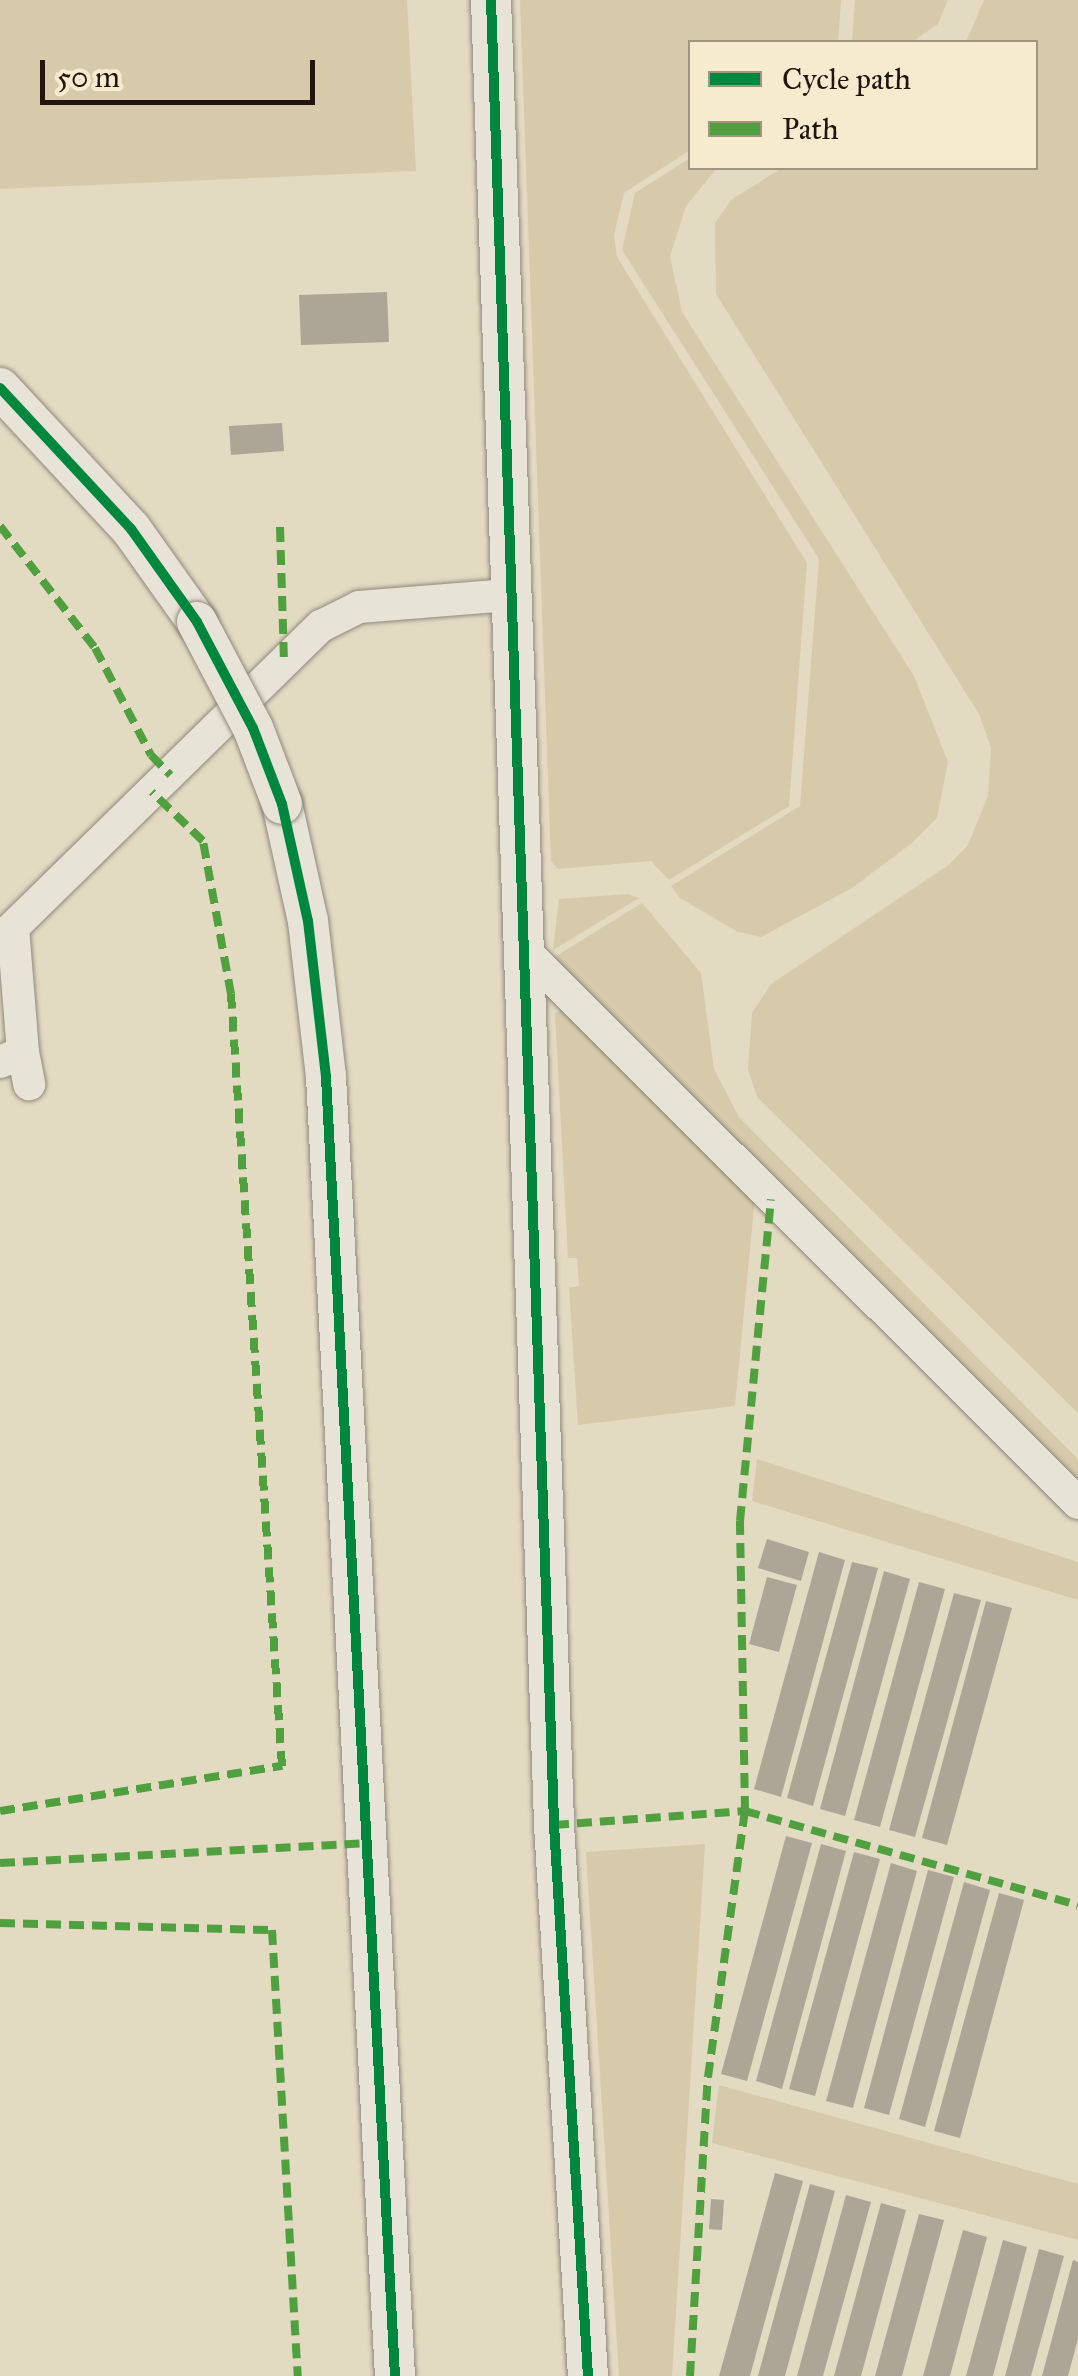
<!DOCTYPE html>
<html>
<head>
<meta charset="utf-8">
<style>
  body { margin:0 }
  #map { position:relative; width:1078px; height:2376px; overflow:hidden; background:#e3dac2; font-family:"IM FELL Great Primer",serif }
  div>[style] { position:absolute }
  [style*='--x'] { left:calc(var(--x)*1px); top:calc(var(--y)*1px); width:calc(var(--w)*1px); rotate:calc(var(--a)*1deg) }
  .green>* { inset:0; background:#d7caab }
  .building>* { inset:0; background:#ada696 }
  .roads { filter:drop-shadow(0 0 2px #8f897b) drop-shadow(0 0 2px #8f897b) }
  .minor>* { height:32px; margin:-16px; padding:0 16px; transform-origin:16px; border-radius:16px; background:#e8e3d7 }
  .tertiary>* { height:40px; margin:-20px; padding:0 20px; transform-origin:20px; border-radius:20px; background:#e8e3d7 }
  .bridges { filter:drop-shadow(0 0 2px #8f897b) drop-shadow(0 0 2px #8f897b) }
  .tertiary-bridge>* { height:40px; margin:-20px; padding:0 20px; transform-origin:20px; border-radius:20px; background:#e8e3d7 }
  .quiet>* { height:8px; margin-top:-4px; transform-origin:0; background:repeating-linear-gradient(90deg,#50a03f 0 15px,transparent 0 23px) }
  .cycleway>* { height:10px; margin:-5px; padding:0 5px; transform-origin:5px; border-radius:5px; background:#00873e }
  span { translate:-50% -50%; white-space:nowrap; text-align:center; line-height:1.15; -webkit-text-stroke:10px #f6ebce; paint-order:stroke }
  .legend { position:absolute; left:688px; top:40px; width:350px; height:130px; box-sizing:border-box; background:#f6ebce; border:2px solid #a09582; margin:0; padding:12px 18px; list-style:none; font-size:30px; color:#20150f }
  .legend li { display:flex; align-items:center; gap:20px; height:50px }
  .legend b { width:50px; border:2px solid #a09582 }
  .scale { position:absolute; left:40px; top:60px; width:275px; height:45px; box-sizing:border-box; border:5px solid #20150f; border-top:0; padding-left:12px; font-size:30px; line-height:35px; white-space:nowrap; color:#20150f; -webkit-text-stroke:8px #f6ebce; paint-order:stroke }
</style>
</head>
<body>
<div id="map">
  <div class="green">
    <div style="clip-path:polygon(0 0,407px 0,416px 171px,0 189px)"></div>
    <div style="clip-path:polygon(520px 0,841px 0,838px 42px,690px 42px,690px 150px,624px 193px,614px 235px,617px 257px,807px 563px,789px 806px,669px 880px,651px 861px,558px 869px,551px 861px)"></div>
    <div style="clip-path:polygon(855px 0,948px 0,938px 24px,912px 42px,852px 42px)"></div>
    <div style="clip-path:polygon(984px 0,1078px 0,1078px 1413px,757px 1097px,748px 1069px,752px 1013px,771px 984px,950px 864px,968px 845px,988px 796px,991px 748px,979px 714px,716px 294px,715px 223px,731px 200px,782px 168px,1036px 168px,1036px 42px,966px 42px)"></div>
    <div style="clip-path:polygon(690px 158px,690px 168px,717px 168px,686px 206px,670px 256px,682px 312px,914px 676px,948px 762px,937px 818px,912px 843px,852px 888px,761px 937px,738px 932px,680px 898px,671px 886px,800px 806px,819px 559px,622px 250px,635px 193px)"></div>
    <div style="clip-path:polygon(627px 894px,639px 898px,553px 950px,559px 899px)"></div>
    <div style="clip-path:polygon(642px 903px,701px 973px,714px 1069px,739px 1117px,1078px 1459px,1078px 1479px,553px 958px)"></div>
    <div style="clip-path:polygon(566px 1009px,755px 1197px,735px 1406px,578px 1425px,569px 1288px,579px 1286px,577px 1258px,568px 1258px,555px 1013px)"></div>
    <div style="clip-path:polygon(757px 1459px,1078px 1562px,1078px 1600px,752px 1501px)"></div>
    <div style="clip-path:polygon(705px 1844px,672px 2376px,619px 2376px,586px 1852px)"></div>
    <div style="clip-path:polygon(719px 2085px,1078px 2184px,1078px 2240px,712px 2143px)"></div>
  </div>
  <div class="building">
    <div style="clip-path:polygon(387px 292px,389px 342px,301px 345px,299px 295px)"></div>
    <div style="clip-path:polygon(282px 423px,284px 451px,231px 455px,229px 426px)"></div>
    <div style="clip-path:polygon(767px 1539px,809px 1552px,801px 1581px,758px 1568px)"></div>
    <div style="clip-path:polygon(819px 1552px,845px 1560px,781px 1797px,754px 1789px)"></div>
    <div style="clip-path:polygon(852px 1562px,878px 1568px,813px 1806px,787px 1798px)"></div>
    <div style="clip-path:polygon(884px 1571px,910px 1579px,845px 1816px,820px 1809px)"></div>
    <div style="clip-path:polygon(767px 1577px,797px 1585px,779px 1652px,749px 1644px)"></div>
    <div style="clip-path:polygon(919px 1582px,945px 1589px,880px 1827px,854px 1820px)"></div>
    <div style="clip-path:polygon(954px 1593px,981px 1600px,915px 1837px,889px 1830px)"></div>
    <div style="clip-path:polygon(986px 1601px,1012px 1608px,947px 1845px,922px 1838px)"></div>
    <div style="clip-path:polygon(786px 1836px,812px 1843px,747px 2081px,721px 2074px)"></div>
    <div style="clip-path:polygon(821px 1844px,846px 1851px,782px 2089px,756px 2081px)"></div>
    <div style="clip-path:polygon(854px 1852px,880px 1859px,815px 2096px,789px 2089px)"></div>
    <div style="clip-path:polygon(891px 1863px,917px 1871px,853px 2108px,826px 2101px)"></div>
    <div style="clip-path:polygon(928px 1870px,954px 1877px,889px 2115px,864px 2108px)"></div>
    <div style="clip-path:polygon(964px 1882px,990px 1890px,925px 2127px,899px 2119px)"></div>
    <div style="clip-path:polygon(999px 1893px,1024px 1900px,960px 2138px,934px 2131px)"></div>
    <div style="clip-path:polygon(775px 2173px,803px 2181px,750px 2376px,719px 2376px)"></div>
    <div style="clip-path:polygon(810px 2184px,835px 2191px,785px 2376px,758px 2376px)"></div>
    <div style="clip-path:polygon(846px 2195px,871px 2202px,823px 2376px,797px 2376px)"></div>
    <div style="clip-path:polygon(711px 2199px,724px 2200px,722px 2230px,709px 2229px)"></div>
    <div style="clip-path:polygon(881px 2203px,906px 2210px,861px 2376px,834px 2376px)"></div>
    <div style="clip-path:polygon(919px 2214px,944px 2220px,902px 2376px,875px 2376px)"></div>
    <div style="clip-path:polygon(963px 2230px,987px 2237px,950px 2376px,923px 2376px)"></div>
    <div style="clip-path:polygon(1003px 2240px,1027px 2247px,993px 2376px,966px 2376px)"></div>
    <div style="clip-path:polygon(1039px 2249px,1064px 2256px,1031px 2376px,1005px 2376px)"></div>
    <div style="clip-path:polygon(1073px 2260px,1078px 2262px,1078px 2339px,1068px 2376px,1042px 2376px)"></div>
  </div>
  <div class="roads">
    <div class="minor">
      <div style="--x:0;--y:940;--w:449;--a:-44.4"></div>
      <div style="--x:321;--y:626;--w:42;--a:-26.6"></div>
      <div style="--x:359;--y:607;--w:150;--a:-4.6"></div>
      <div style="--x:521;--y:947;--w:787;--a:44.95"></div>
      <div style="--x:23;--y:1052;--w:33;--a:79"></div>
      <div style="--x:0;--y:1062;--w:25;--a:-23"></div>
      <div style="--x:23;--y:1052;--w:123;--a:-94.6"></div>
    </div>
    <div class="tertiary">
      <div style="--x:491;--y:0;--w:1826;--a:88.02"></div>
      <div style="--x:554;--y:1825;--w:552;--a:86.47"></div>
      <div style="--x:0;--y:388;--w:192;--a:47.1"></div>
      <div style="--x:131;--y:529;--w:114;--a:54.6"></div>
      <div style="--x:282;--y:804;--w:120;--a:77.5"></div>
      <div style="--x:308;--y:921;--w:157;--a:83.4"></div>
      <div style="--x:326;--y:1077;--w:1301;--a:86.96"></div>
    </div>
  </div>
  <div class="bridges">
    <div class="tertiary-bridge">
      <div style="--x:197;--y:622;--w:120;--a:62.2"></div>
      <div style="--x:253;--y:728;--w:81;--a:69.1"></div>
    </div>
  </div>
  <div class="quiet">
    <div style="--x:0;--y:526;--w:155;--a:52.1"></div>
    <div style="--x:95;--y:648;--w:121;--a:62.4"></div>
    <div style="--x:151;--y:755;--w:28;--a:46"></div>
    <div style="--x:280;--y:527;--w:135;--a:88.3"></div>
    <div style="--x:0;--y:1811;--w:286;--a:-9.1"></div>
    <div style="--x:282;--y:1766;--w:774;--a:-93.78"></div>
    <div style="--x:231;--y:994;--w:156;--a:-100.4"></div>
    <div style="--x:203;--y:841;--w:71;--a:-136.1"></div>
    <div style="--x:554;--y:1825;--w:192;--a:-4.2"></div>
    <div style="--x:745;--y:1811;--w:346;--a:15.8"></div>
    <div style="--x:0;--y:1863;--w:365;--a:-3.1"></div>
    <div style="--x:0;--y:1923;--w:272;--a:1.5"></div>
    <div style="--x:272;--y:1930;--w:447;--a:86.7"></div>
    <div style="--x:690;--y:2376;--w:300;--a:-86.6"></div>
    <div style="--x:708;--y:2077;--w:269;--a:-82.1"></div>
    <div style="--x:745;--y:1811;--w:290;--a:-91"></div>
    <div style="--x:740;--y:1521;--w:323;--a:-84.5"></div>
  </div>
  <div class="cycleway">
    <div style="--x:491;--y:0;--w:1826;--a:88.02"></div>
    <div style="--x:554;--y:1825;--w:552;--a:86.47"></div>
    <div style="--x:0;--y:388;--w:192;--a:47.1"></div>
    <div style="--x:131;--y:529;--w:114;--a:54.6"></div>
    <div style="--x:197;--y:622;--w:120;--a:62.2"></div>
    <div style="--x:253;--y:728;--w:81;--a:69.1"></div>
    <div style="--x:282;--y:804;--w:120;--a:77.5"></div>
    <div style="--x:308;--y:921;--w:157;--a:83.4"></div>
    <div style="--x:326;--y:1077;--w:1301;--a:86.96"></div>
  </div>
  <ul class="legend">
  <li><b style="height:12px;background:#00873e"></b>Cycle path</li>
  <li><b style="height:12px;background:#50a03f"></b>Path</li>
  </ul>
  <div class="scale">50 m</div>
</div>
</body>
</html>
